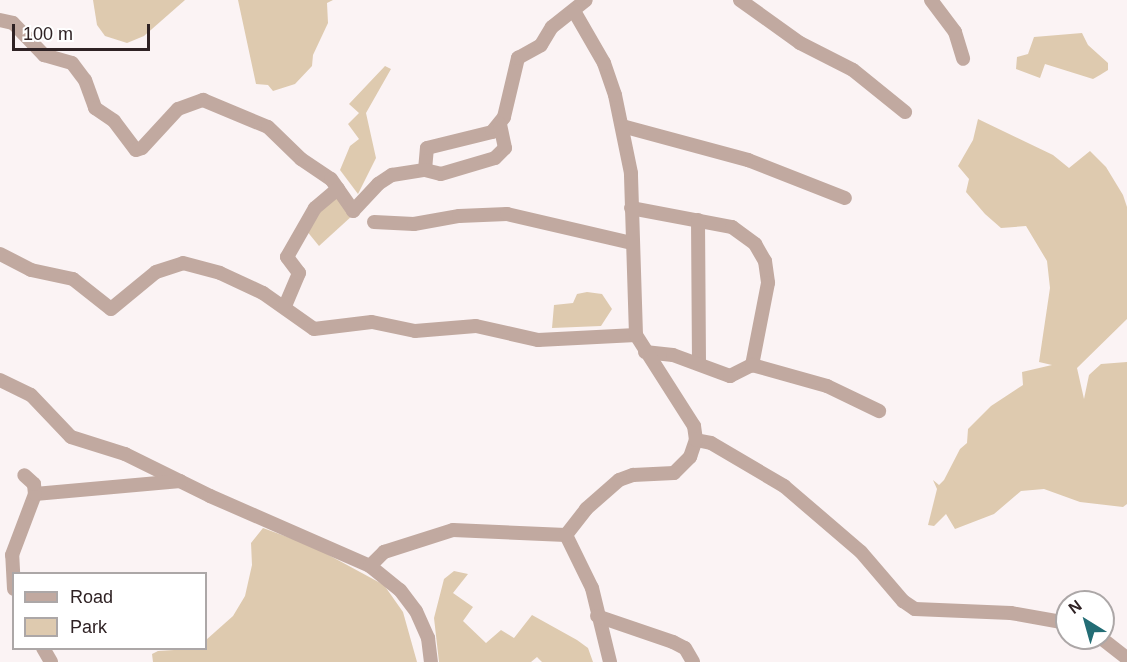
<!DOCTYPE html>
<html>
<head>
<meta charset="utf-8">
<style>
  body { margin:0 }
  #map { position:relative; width:1127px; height:662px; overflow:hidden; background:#fbf3f4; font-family:Helvetica,sans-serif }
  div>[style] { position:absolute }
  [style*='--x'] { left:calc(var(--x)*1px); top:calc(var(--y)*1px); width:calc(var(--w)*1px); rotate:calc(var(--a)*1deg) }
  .green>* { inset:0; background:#decaaf }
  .minor>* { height:14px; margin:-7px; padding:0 7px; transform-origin:7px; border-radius:7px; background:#c1a9a0 }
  span { translate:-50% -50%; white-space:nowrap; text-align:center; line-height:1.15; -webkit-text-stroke:6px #fff; paint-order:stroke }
  .legend { position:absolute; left:12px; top:572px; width:195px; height:78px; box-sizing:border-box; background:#fff; border:2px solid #aca7a7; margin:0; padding:8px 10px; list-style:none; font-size:18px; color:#2f2224 }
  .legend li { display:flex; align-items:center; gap:12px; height:30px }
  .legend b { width:30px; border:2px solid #aca7a7 }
  .north { position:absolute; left:1055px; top:590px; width:60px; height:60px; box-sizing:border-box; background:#fff; border:2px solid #aca7a7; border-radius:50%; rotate:323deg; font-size:16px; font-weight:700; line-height:24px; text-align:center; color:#2f2224 }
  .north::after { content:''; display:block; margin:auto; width:21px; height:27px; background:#236d75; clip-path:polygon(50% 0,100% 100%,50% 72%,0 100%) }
  .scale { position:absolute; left:12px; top:24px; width:138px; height:27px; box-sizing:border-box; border:3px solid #2f2224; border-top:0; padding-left:8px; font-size:18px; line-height:21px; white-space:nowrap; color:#2f2224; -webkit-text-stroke:4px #fff; paint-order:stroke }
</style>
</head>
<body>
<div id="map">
  <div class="green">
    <div style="clip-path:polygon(93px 0,185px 0,144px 36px,127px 43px,105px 36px,97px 25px)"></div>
    <div style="clip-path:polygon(238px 0,333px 0,327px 3px,328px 23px,313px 55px,312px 66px,295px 84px,273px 91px,268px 85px,256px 84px)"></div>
    <div style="clip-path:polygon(1082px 33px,1088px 45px,1108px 63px,1108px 70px,1100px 75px,1093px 79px,1045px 64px,1040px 78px,1016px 69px,1017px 57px,1028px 54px,1034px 37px)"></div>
    <div style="clip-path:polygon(385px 66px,391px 69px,366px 113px,376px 158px,358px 194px,340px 170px,350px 146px,359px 139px,348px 124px,359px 113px,349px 104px)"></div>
    <div style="clip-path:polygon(978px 119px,1053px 155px,1069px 168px,1090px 151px,1106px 167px,1123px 195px,1127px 207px,1127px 319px,1077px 368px,1084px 399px,1089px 375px,1101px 364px,1127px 362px,1127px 504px,1123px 507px,1080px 502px,1044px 489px,1021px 491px,994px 514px,955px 529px,946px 514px,934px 526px,928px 525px,937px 489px,933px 480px,939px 485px,944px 480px,960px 449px,967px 443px,968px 429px,991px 406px,1023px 385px,1022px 372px,1052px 365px,1039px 362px,1050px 288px,1047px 261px,1026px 226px,1001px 228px,985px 214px,966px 192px,969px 179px,958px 166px,973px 140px)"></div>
    <div style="clip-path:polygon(337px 191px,353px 215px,319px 246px,306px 230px)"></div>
    <div style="clip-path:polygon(587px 292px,602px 294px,612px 309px,601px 326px,552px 328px,554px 305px,573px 303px,577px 294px)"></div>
    <div style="clip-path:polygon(263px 528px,312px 546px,384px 585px,403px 612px,417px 662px,153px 662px,152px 654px,158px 651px,206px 648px,206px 640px,233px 616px,245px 596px,252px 565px,251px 543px)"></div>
    <div style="clip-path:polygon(454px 571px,468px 574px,453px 593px,473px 607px,463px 621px,486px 643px,501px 630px,514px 638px,532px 615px,577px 640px,588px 648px,593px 662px,542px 662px,537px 657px,531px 662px,439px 662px,434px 618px,444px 579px)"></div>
  </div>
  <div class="minor">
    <div style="--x:740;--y:0;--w:74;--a:35.6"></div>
    <div style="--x:800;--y:43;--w:59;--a:27"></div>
    <div style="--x:853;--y:70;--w:67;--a:38.9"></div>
    <div style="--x:931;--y:0;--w:40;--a:53"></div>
    <div style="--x:955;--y:32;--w:28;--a:73"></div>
    <div style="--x:0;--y:20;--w:13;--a:13"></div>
    <div style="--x:13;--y:23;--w:45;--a:45.9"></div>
    <div style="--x:44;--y:55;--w:29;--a:16"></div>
    <div style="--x:72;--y:63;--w:21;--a:53"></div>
    <div style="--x:85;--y:80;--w:30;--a:70"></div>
    <div style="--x:95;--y:108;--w:23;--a:34"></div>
    <div style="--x:114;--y:121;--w:36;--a:53"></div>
    <div style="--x:136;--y:150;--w:6;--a:-18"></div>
    <div style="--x:142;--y:148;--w:53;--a:-47.3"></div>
    <div style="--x:178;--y:109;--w:27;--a:-20"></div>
    <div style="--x:203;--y:100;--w:70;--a:22.6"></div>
    <div style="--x:268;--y:127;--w:46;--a:44.1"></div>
    <div style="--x:301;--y:159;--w:36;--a:34"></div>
    <div style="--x:331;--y:179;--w:39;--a:55"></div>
    <div style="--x:353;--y:211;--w:37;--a:-47"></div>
    <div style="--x:378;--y:184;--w:17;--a:-33"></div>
    <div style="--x:392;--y:175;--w:33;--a:-9"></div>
    <div style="--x:425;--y:170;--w:22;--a:-85"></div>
    <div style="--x:427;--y:148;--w:67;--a:-13.8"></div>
    <div style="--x:492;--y:132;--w:19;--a:-51"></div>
    <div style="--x:504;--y:117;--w:61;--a:-76.7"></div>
    <div style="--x:518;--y:58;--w:26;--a:-29"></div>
    <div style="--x:541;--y:45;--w:21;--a:-59"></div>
    <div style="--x:552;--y:27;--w:43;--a:-38.5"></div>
    <div style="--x:622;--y:126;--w:131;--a:15.1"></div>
    <div style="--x:748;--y:160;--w:104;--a:21.4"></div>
    <div style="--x:425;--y:170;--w:16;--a:14"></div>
    <div style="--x:441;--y:174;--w:56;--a:-16.5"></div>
    <div style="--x:495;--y:158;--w:14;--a:-45"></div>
    <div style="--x:505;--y:148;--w:25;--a:-102"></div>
    <div style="--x:631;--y:208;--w:103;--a:10.7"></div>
    <div style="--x:732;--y:227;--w:29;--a:36"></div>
    <div style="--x:755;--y:244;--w:20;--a:60"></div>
    <div style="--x:765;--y:261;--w:22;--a:82"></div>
    <div style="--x:768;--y:283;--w:84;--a:101"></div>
    <div style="--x:698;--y:220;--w:144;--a:89.6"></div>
    <div style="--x:374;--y:222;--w:40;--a:2.9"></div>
    <div style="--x:414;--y:224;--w:46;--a:-10.1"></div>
    <div style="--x:459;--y:216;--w:48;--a:-2.4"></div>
    <div style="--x:507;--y:214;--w:128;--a:13.1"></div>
    <div style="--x:0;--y:254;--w:35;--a:27"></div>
    <div style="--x:31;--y:270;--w:43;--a:12.1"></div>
    <div style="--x:73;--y:279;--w:48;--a:38.3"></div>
    <div style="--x:111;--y:309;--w:58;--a:-39.4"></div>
    <div style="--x:156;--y:272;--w:28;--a:-18"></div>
    <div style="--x:183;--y:263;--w:38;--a:15"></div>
    <div style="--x:220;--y:273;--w:47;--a:24.9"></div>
    <div style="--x:263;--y:293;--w:62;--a:35.2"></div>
    <div style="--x:314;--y:329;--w:58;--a:-6.9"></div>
    <div style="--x:372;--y:322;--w:44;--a:11.8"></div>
    <div style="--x:415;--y:331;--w:61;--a:-4.7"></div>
    <div style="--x:476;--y:326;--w:64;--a:12.7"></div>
    <div style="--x:538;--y:340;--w:98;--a:-2.9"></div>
    <div style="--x:285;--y:306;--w:36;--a:-67"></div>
    <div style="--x:299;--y:273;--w:20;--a:-127"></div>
    <div style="--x:287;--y:257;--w:56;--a:-60.3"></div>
    <div style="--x:315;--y:208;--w:30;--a:-40"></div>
    <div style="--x:645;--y:352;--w:28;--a:6"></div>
    <div style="--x:673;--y:355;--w:61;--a:20.2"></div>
    <div style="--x:730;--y:376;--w:25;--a:-27"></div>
    <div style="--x:752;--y:365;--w:78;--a:15.6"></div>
    <div style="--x:827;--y:386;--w:58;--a:25.7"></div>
    <div style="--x:0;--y:380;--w:34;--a:26"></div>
    <div style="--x:31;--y:395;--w:58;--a:46.4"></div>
    <div style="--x:71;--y:437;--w:57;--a:17.5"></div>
    <div style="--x:125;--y:454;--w:95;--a:26.3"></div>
    <div style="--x:210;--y:496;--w:175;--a:23.6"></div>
    <div style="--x:370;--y:566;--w:38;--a:39"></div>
    <div style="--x:400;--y:590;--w:26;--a:53"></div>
    <div style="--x:416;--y:611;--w:30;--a:66"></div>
    <div style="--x:428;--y:638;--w:24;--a:83"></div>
    <div style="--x:696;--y:440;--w:15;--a:11"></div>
    <div style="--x:711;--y:443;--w:85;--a:30.5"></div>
    <div style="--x:784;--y:486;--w:101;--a:40.6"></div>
    <div style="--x:861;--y:552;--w:65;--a:49.4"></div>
    <div style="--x:903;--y:601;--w:14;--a:34"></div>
    <div style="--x:915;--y:609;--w:96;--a:2.4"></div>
    <div style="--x:1011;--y:613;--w:57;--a:10.1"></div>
    <div style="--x:35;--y:494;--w:146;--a:-5.1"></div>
    <div style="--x:566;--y:535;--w:59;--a:63.9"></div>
    <div style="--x:592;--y:588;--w:76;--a:76.3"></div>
    <div style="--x:370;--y:566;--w:20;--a:-45"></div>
    <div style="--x:384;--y:552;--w:72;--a:-17.7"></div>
    <div style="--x:453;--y:530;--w:113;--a:2.5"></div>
    <div style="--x:566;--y:535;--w:33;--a:-52"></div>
    <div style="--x:586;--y:509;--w:44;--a:-41.3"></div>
    <div style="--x:619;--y:480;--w:15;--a:-20"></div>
    <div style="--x:633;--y:475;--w:41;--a:-2.8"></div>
    <div style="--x:674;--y:473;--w:23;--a:-45"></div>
    <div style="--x:690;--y:457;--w:18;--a:-71"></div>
    <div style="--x:696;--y:440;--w:14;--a:-98"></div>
    <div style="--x:694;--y:426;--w:108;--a:-122.5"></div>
    <div style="--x:636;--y:335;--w:162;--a:-91.8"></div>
    <div style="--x:631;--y:173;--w:80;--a:-101.6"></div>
    <div style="--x:615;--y:95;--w:34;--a:-109"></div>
    <div style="--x:604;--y:63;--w:60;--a:-120"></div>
    <div style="--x:14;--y:589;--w:34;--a:-93"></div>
    <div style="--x:12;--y:555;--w:65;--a:-69.3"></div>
    <div style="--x:35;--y:494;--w:10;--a:-96"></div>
    <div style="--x:34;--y:484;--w:13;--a:-138"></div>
    <div style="--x:597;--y:616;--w:80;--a:18.9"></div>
    <div style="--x:673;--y:642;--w:13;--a:27"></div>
    <div style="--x:685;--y:648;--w:16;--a:60"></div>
    <div style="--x:1101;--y:638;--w:33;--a:38"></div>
    <div style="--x:43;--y:648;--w:16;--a:60"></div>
  </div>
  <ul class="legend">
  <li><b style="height:8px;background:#c1a9a0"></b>Road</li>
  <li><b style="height:16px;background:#decaaf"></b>Park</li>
  </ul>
  <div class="north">N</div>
  <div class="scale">100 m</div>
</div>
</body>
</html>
